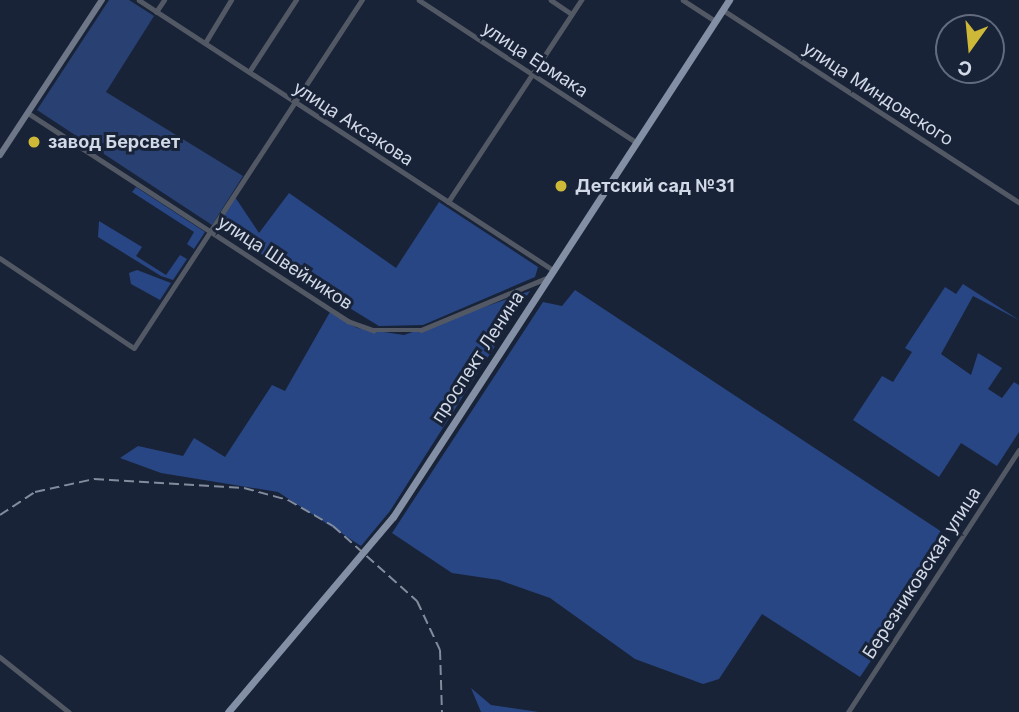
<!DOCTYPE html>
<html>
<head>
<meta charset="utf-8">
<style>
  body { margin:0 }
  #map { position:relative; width:1019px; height:712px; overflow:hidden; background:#192338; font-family:Inter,sans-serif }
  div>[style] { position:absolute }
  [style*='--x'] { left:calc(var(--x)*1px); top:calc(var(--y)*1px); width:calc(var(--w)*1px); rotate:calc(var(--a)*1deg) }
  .green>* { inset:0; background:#284072 }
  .forest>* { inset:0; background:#284683 }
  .minor>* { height:4.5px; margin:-2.25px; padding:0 2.25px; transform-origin:2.25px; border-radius:2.25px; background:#535964 }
  .tertiary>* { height:5px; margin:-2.5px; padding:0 2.5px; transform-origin:2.5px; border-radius:2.5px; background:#535964 }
  .secondary>* { height:6px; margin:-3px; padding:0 3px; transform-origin:3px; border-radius:3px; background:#6e7788 }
  .primary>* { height:7px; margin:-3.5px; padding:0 3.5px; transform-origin:3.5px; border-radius:3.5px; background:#838fa4 }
  .rail>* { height:2px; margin-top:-1px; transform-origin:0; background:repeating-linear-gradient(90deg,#838c9d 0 10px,transparent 0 15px) }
  .dots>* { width:19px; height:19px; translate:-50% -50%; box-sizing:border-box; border:4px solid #192338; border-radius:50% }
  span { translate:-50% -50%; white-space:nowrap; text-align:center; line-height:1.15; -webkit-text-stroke:6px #192338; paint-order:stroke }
  .street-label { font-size:18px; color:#d1d9e7 }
  .poi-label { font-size:18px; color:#d1d9e7; font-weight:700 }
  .left { translate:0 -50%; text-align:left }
  .north { position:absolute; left:935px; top:14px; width:70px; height:70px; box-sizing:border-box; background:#192338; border:2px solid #636c7e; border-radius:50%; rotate:195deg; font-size:19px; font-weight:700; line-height:28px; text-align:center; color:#d1d9e7 }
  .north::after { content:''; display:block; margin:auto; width:24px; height:32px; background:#ceb837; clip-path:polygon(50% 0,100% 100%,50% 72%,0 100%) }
</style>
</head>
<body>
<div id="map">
  <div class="green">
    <div style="clip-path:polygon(109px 0,129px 0,154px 16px,106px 92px,243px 176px,212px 225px,37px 110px)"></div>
  </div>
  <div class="forest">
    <div style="clip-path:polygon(136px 187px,205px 232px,194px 249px,187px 244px,194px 232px,132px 192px)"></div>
    <div style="clip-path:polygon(289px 193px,396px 268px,439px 202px,538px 267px,535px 277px,423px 325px,379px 326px,217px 227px,235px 197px,259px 233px)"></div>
    <div style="clip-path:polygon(99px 221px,142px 247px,136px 256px,166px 275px,180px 255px,187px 259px,173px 280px,161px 276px,98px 237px)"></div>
    <div style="clip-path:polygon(137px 270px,171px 283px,160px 300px,131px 284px,129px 273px)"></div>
    <div style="clip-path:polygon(963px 284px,1019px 320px,973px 296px,941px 354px,971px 375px,978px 353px,1002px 368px,988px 389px,1002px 398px,1014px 382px,1019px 385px,1019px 432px,997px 466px,961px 443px,939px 477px,853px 420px,882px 376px,893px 382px,912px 352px,905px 348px,945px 287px,956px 294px)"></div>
    <div style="clip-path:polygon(575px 290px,945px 534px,908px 590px,913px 598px,860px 677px,762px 614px,719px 679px,703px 684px,635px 659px,550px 598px,499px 580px,452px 573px,392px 533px,543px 302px,562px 306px)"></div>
    <div style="clip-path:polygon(530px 291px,390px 511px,361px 546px,278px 492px,161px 473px,120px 458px,138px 446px,183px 456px,194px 438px,225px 457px,272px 385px,285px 391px,330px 312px,357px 328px,404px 335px)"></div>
    <div style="clip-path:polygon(471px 688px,491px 705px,539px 712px,481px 712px)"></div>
  </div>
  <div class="minor">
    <div style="--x:139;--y:0;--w:494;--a:33.1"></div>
    <div style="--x:419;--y:0;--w:259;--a:33.2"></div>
    <div style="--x:551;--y:0;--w:25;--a:34"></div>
    <div style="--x:683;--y:0;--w:38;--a:33"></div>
    <div style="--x:723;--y:10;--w:353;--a:33"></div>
    <div style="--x:156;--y:12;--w:14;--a:-56"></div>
    <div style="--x:205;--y:43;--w:50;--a:-58.8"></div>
    <div style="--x:249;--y:72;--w:86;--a:-56.9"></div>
    <div style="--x:28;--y:113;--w:382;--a:33"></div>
    <div style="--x:348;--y:321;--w:27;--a:20"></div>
    <div style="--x:373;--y:330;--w:48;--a:0"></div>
    <div style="--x:421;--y:330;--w:139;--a:-22.5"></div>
    <div style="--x:448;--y:202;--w:242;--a:-56.6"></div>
    <div style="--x:0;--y:258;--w:161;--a:33.9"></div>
    <div style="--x:134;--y:348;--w:416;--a:-56.8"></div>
    <div style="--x:0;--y:657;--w:88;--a:38.6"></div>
  </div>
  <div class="tertiary">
    <div style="--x:848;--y:712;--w:313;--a:-56.9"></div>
  </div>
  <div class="secondary">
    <div style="--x:0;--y:155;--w:186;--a:-56.7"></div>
  </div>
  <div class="primary">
    <div style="--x:228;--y:712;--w:255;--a:-49.8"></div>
    <div style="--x:393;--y:517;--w:617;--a:-56.98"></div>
  </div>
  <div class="rail">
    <div style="--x:0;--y:515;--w:42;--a:-33.3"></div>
    <div style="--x:35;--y:492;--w:60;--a:-12.4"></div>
    <div style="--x:94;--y:479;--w:150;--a:3.4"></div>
    <div style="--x:244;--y:488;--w:46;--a:15.3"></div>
    <div style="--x:288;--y:500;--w:52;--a:30"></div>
    <div style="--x:333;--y:526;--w:113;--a:41.8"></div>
    <div style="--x:417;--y:601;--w:54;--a:64.9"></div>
    <div style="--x:440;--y:650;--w:62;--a:88.2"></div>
  </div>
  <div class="dots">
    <div style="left:34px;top:142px;background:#ceb837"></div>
    <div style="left:561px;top:186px;background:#ceb837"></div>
  </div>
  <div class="street-label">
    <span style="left:535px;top:60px;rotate:33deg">улица Ермака</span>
    <span style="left:878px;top:94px;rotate:33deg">улица Миндовского</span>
    <span style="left:353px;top:124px;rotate:33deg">улица Аксакова</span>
    <span style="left:285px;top:263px;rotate:33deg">улица Швейников</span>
    <span style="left:478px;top:357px;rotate:-57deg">проспект Ленина</span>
    <span style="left:922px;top:573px;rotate:-57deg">Березниковская улица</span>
  </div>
  <div class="poi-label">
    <span class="left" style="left:48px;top:142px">завод Берсвет</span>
    <span class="left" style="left:575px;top:186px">Детский сад №31</span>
  </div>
  <div class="north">С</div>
</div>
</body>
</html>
